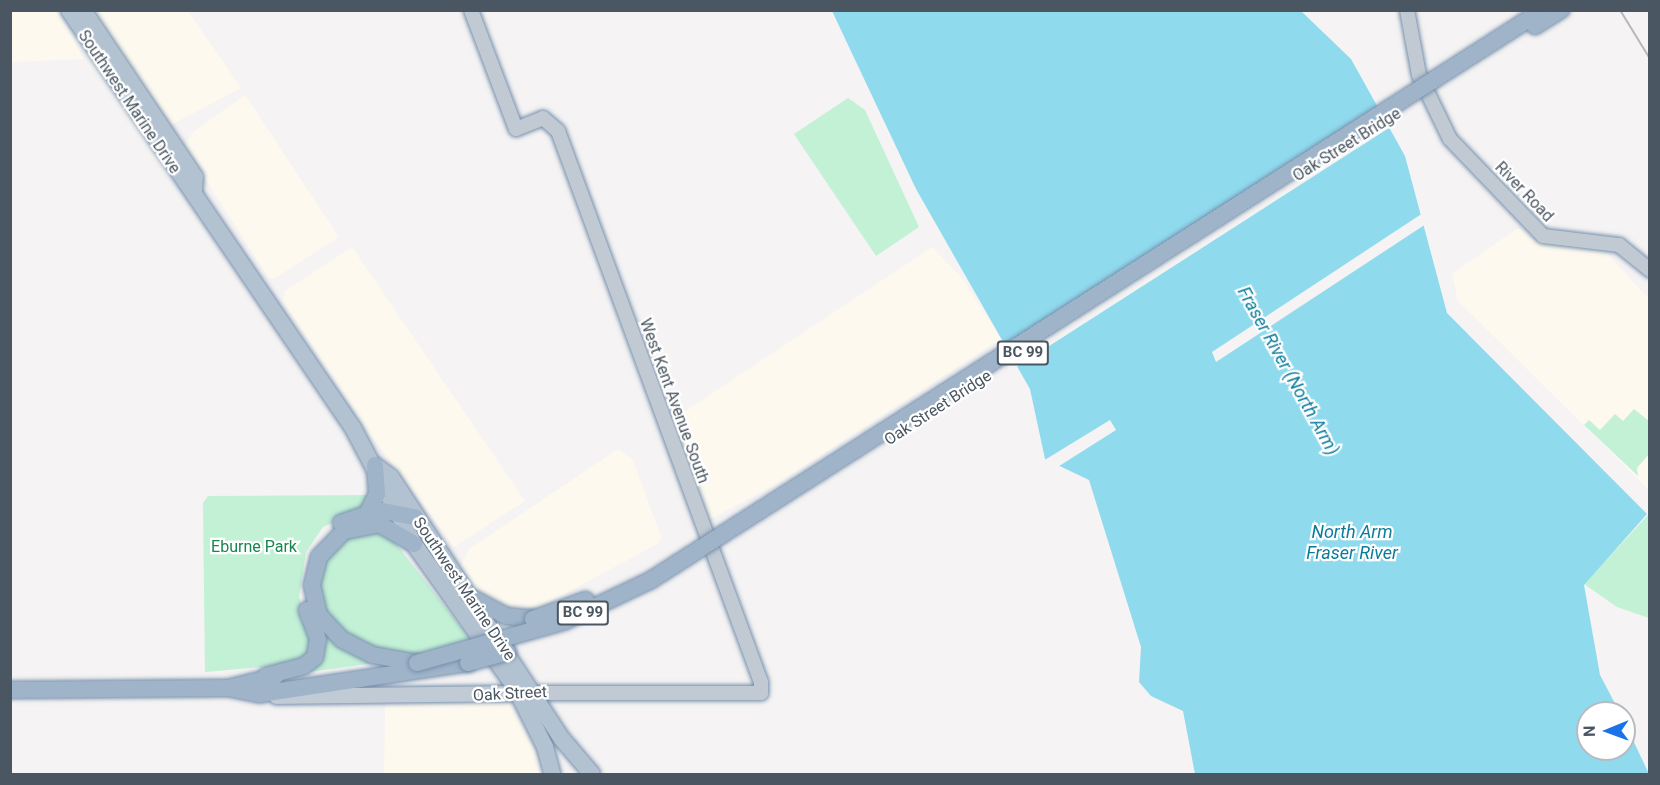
<!DOCTYPE html>
<html>
<head>
<meta charset="utf-8">
<style>
  body { margin:0 }
  #map { position:relative; width:1660px; height:785px; overflow:hidden; background:#f5f3f3; font-family:Roboto,sans-serif }
  div>[style] { position:absolute }
  [style*='--x'] { left:calc(var(--x)*1px); top:calc(var(--y)*1px); width:calc(var(--w)*1px); rotate:calc(var(--a)*1deg) }
  .commercial>* { inset:0; background:#fdf9ef }
  .green>* { inset:0; background:#c3f1d5 }
  .water>* { inset:0; background:#90daee }
  .pier>* { inset:0; background:#f5f3f3 }
  .roads { filter:drop-shadow(0 0 2px #7690ad) drop-shadow(0 0 2px #7690ad) }
  .tertiary>* { height:14px; margin:-7px; padding:0 7px; transform-origin:7px; border-radius:7px; background:#c1cad2 }
  .secondary>* { height:15px; margin:-7.5px; padding:0 7.5px; transform-origin:7.5px; border-radius:7.5px; background:#c1cbd6 }
  .primary>* { height:16px; margin:-8px; padding:0 8px; transform-origin:8px; border-radius:8px; background:#b3c2d1 }
  .trunk>* { height:16px; margin:-8px; padding:0 8px; transform-origin:8px; border-radius:8px; background:#9fb4c9 }
  .rail>* { height:2px; margin:-1px; padding:0 1px; transform-origin:1px; border-radius:1px; background:#b5b8bd }
  .bridges { filter:drop-shadow(0 0 2px #7690ad) drop-shadow(0 0 2px #7690ad) }
  .trunk-bridge>* { height:16px; margin:-8px; padding:0 8px; transform-origin:8px; border-radius:8px; background:#9fb4c9 }
  span { translate:-50% -50%; white-space:nowrap; text-align:center; line-height:1.15; -webkit-text-stroke:4.5px #fff; paint-order:stroke }
  .shield-label span { padding:2px 4px; background:#fff; border:2px solid; border-radius:4px; -webkit-text-stroke-width:0 }
  .shield-label { font-size:15px; color:#4a5661; font-weight:700 }
  .street-label { font-size:16px; color:#4a5661 }
  .park-label { font-size:16px; color:#17864f }
  .water-label { font-size:18px; color:#0c7c9b; font-style:italic }
  .frame { position:absolute; inset:0; border:12px solid #4a5661; pointer-events:none }
  .north { position:absolute; left:1576px; top:701px; width:60px; height:60px; box-sizing:border-box; background:#fff; border:2px solid #b7bbc0; border-radius:50%; rotate:269deg; font-size:16px; font-weight:700; line-height:24px; text-align:center; color:#4a5661 }
  .north::after { content:''; display:block; margin:auto; width:21px; height:27px; background:#1a73e8; clip-path:polygon(50% 0,100% 100%,50% 72%,0 100%) }
</style>
</head>
<body>
<div id="map">
  <div class="commercial">
    <div style="clip-path:polygon(10px 11px,58px 11px,84px 59px,11px 62px)"></div>
    <div style="clip-path:polygon(91px 11px,188px 11px,241px 88px,171px 125px)"></div>
    <div style="clip-path:polygon(245px 95px,339px 237px,274px 279px,268px 277px,184px 146px,193px 132px)"></div>
    <div style="clip-path:polygon(1518px 228px,1531px 239px,1603px 249px,1649px 299px,1649px 490px,1458px 301px,1452px 274px)"></div>
    <div style="clip-path:polygon(352px 247px,525px 501px,454px 547px,369px 433px,283px 301px,285px 291px)"></div>
    <div style="clip-path:polygon(932px 247px,962px 278px,1001px 339px,775px 485px,707px 521px,672px 420px)"></div>
    <div style="clip-path:polygon(618px 449px,633px 460px,661px 537px,659px 543px,524px 616px,483px 598px,461px 566px,469px 549px)"></div>
    <div style="clip-path:polygon(390px 702px,510px 703px,546px 774px,384px 774px,385px 708px)"></div>
  </div>
  <div class="green">
    <div style="clip-path:polygon(848px 98px,865px 110px,919px 227px,876px 256px,794px 134px)"></div>
    <div style="clip-path:polygon(1634px 409px,1649px 421px,1649px 454px,1637px 468px,1638px 476px,1584px 425px,1589px 420px,1600px 430px,1615px 414px,1623px 421px)"></div>
    <div style="clip-path:polygon(374px 495px,368px 506px,323px 527px,306px 552px,299px 597px,314px 645px,298px 664px,205px 672px,203px 503px,208px 496px)"></div>
    <div style="clip-path:polygon(1649px 514px,1649px 618px,1617px 607px,1584px 584px)"></div>
    <div style="clip-path:polygon(375px 532px,393px 540px,475px 645px,428px 654px,386px 654px,342px 635px,319px 604px,319px 570px,343px 538px)"></div>
    <div style="clip-path:polygon(321px 630px,375px 663px,309px 672px)"></div>
  </div>
  <div class="water">
    <div style="clip-path:polygon(832px 11px,1301px 11px,1351px 59px,1405px 156px,1447px 313px,1647px 514px,1584px 585px,1600px 675px,1620px 713px,1588px 713px,1588px 749px,1624px 749px,1624px 721px,1649px 774px,1195px 774px,1183px 711px,1151px 696px,1139px 682px,1141px 647px,1089px 480px,1045px 459px,1030px 389px,916px 189px)"></div>
  </div>
  <div class="pier">
    <div style="clip-path:polygon(1381px 104px,1392px 126px,1015px 368px,1003px 347px)"></div>
    <div style="clip-path:polygon(1423px 213px,1426px 224px,1216px 362px,1212px 352px)"></div>
    <div style="clip-path:polygon(1110px 420px,1116px 430px,1056px 468px,1043px 461px)"></div>
  </div>
  <div class="roads">
    <div class="tertiary">
      <div style="--x:471;--y:10;--w:127;--a:69.3"></div>
      <div style="--x:516;--y:129;--w:29;--a:-22"></div>
      <div style="--x:543;--y:118;--w:20;--a:41"></div>
      <div style="--x:558;--y:131;--w:587;--a:69.78"></div>
      <div style="--x:761;--y:682;--w:11;--a:90"></div>
      <div style="--x:761;--y:693;--w:228;--a:180"></div>
      <div style="--x:1407;--y:10;--w:66;--a:79.5"></div>
      <div style="--x:1419;--y:75;--w:71;--a:64.2"></div>
      <div style="--x:1450;--y:139;--w:134;--a:46.2"></div>
      <div style="--x:1543;--y:236;--w:77;--a:6.8"></div>
      <div style="--x:1619;--y:245;--w:40;--a:39"></div>
    </div>
    <div class="secondary">
      <div style="--x:276;--y:696;--w:255;--a:-0.7"></div>
    </div>
    <div class="primary">
      <div style="--x:69;--y:10;--w:505;--a:55.81"></div>
      <div style="--x:353;--y:428;--w:131;--a:62.3"></div>
      <div style="--x:414;--y:544;--w:175;--a:54.8"></div>
      <div style="--x:515;--y:687;--w:67;--a:63.4"></div>
      <div style="--x:545;--y:747;--w:28;--a:75"></div>
      <div style="--x:83;--y:10;--w:201;--a:56.2"></div>
      <div style="--x:195;--y:177;--w:13;--a:94"></div>
      <div style="--x:377;--y:467;--w:17;--a:36"></div>
      <div style="--x:391;--y:477;--w:313;--a:56.9"></div>
      <div style="--x:562;--y:739;--w:46;--a:49.4"></div>
    </div>
    <div class="trunk">
      <div style="--x:369;--y:510;--w:18;--a:-63"></div>
      <div style="--x:377;--y:494;--w:29;--a:-94"></div>
      <div style="--x:341;--y:523;--w:39;--a:-19"></div>
      <div style="--x:378;--y:510;--w:38;--a:11"></div>
      <div style="--x:414;--y:544;--w:39;--a:-150"></div>
      <div style="--x:380;--y:524;--w:37;--a:169"></div>
      <div style="--x:344;--y:531;--w:36;--a:134"></div>
      <div style="--x:319;--y:557;--w:29;--a:104"></div>
      <div style="--x:312;--y:585;--w:31;--a:77"></div>
      <div style="--x:319;--y:615;--w:33;--a:47"></div>
      <div style="--x:341;--y:639;--w:36;--a:27"></div>
      <div style="--x:373;--y:655;--w:45;--a:10.3"></div>
      <div style="--x:467;--y:595;--w:44;--a:28.3"></div>
      <div style="--x:506;--y:616;--w:27;--a:6"></div>
      <div style="--x:266;--y:676;--w:39;--a:-15"></div>
      <div style="--x:304;--y:666;--w:14;--a:-39"></div>
      <div style="--x:315;--y:657;--w:18;--a:-81"></div>
      <div style="--x:318;--y:639;--w:31;--a:-111"></div>
      <div style="--x:228;--y:688;--w:49;--a:-14"></div>
      <div style="--x:10;--y:690;--w:218;--a:-0.5"></div>
      <div style="--x:228;--y:688;--w:33;--a:11"></div>
      <div style="--x:260;--y:694;--w:210;--a:-8.5"></div>
    </div>
  </div>
  <div class="rail">
    <div style="--x:1620;--y:10;--w:57;--a:58.5"></div>
  </div>
  <div class="bridges">
    <div class="trunk-bridge">
      <div style="--x:1535;--y:26;--w:31;--a:-32"></div>
      <div style="--x:533;--y:619;--w:56;--a:-19.7"></div>
      <div style="--x:417;--y:663;--w:154;--a:-15.8"></div>
      <div style="--x:565;--y:621;--w:95;--a:-25.5"></div>
      <div style="--x:651;--y:580;--w:1059;--a:-32.58"></div>
      <div style="--x:468;--y:663;--w:41;--a:-15.4"></div>
    </div>
  </div>
  <div class="shield-label">
    <span style="left:1023px;top:353px">BC 99</span>
    <span style="left:583px;top:613px">BC 99</span>
  </div>
  <div class="street-label">
    <span style="left:129px;top:102px;rotate:56deg">Southwest Marine Drive</span>
    <span style="left:1347px;top:145px;rotate:-32deg">Oak Street Bridge</span>
    <span style="left:1524px;top:192px;rotate:46deg">River Road</span>
    <span style="left:674px;top:401px;rotate:70deg">West Kent Avenue South</span>
    <span style="left:938px;top:408px;rotate:-33deg">Oak Street Bridge</span>
    <span style="left:464px;top:589px;rotate:56deg">Southwest Marine Drive</span>
    <span style="left:510px;top:694px;rotate:-3deg">Oak Street</span>
  </div>
  <div class="park-label">
    <span style="left:254px;top:547px">Eburne Park</span>
  </div>
  <div class="water-label">
    <span style="left:1288px;top:371px;rotate:61deg">Fraser River (North Arm)</span>
    <span style="left:1352px;top:543px">North Arm<br>Fraser River</span>
  </div>
  <div class="frame"></div>
  <div class="north">N</div>
</div>
</body>
</html>
